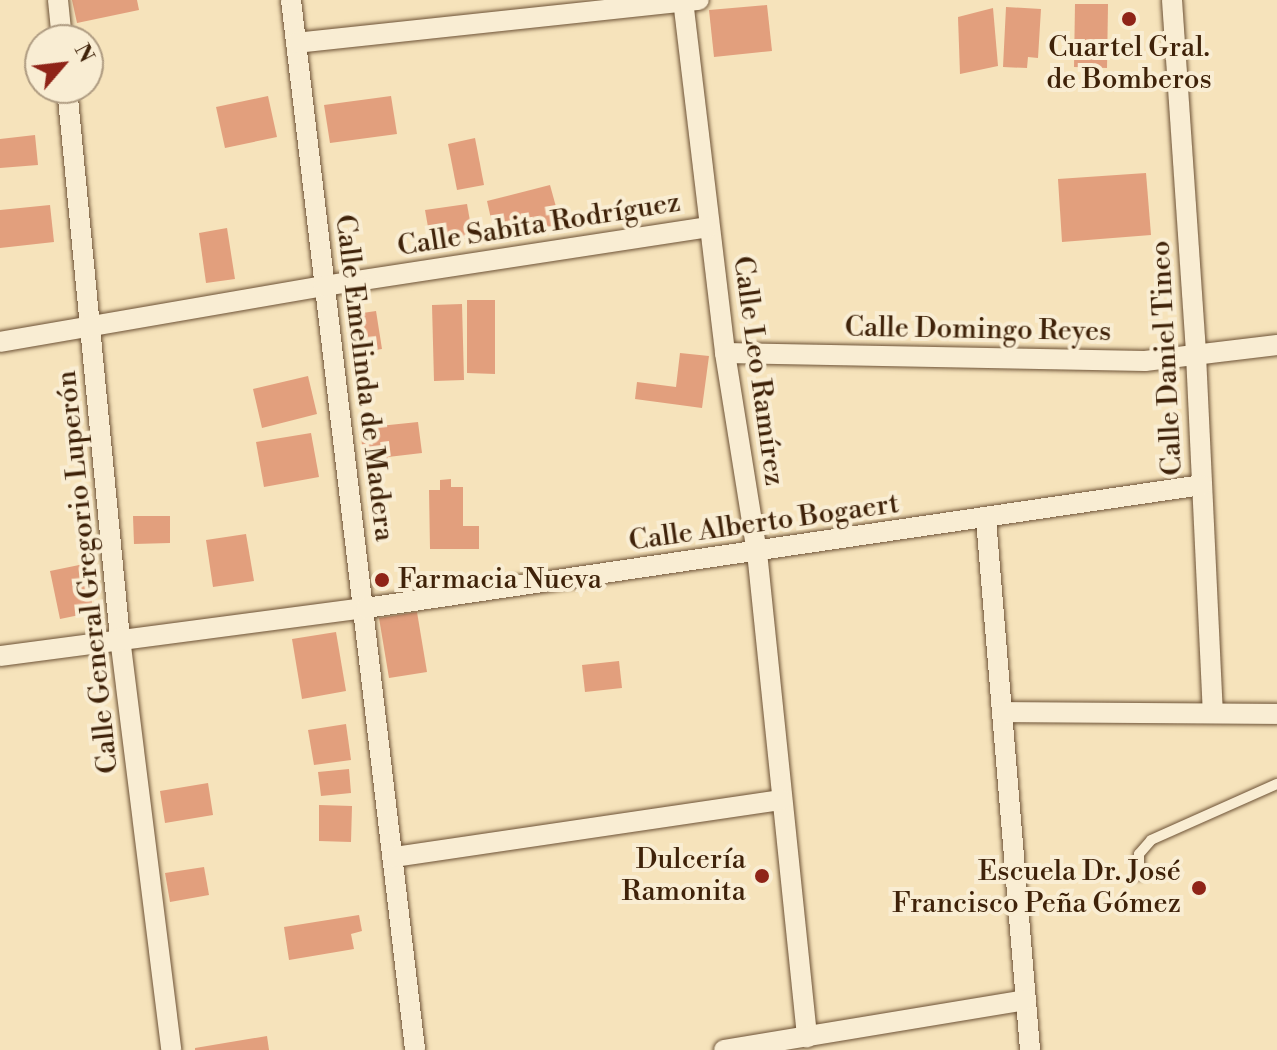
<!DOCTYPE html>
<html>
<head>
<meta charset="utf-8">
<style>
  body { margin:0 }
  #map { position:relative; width:1277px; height:1050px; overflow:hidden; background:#f6e3bb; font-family:"Libre Bodoni",serif }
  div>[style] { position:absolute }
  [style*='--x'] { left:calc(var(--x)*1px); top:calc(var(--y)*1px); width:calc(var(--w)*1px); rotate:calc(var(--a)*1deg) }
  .building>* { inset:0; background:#e29f7d }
  .roads { filter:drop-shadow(0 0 2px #6d5236) drop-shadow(0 0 2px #6d5236) }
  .service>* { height:10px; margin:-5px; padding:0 5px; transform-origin:5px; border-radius:5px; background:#f9edd3 }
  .minor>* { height:20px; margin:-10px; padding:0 10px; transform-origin:10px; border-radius:10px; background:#f9edd3 }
  .dots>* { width:22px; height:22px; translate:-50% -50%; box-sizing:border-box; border:4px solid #f9edd3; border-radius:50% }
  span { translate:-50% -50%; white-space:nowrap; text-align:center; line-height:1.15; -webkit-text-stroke:8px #f9edd3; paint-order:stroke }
  .poi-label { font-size:28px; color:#3f2209 }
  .left { translate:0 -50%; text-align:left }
  .right { translate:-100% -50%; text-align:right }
  .street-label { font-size:28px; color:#3f2209 }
  .north { position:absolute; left:24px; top:24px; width:80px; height:80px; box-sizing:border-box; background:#f9edd3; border:2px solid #af9c82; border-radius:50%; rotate:62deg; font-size:22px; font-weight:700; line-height:32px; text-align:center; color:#3f2209 }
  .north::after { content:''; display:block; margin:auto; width:28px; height:36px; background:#8f2418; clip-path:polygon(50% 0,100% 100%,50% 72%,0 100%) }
</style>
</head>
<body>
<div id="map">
  <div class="building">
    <div style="clip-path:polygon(72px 0,137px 0,139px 10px,77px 23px)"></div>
    <div style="clip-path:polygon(1075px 4px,1108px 4px,1107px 68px,1074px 67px)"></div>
    <div style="clip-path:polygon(767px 5px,772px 51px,714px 57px,709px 10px)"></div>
    <div style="clip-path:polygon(1006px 7px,1041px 9px,1038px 58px,1028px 57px,1027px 68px,1003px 67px)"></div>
    <div style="clip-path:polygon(993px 8px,998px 66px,960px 74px,958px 17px)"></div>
    <div style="clip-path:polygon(268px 96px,277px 137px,225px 148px,216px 107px)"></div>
    <div style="clip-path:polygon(391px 96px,397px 134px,330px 143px,324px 105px)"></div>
    <div style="clip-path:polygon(35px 135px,38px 165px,0 168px,0 139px)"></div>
    <div style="clip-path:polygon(475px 138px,484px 185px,457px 190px,448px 144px)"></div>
    <div style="clip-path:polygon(1146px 173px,1151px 235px,1062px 242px,1058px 179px)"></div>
    <div style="clip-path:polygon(550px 185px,561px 225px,496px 241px,487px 201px)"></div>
    <div style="clip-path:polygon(467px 204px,473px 238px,431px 244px,425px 210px)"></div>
    <div style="clip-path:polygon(50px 205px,54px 242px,0 248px,0 210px)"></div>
    <div style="clip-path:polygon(227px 228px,235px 279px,206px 283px,199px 233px)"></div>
    <div style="clip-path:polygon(467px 300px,495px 300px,495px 374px,467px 373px)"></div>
    <div style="clip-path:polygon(462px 304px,464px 380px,434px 381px,432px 305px)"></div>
    <div style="clip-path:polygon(376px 311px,382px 349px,356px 353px,349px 315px)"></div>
    <div style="clip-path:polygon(680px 353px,709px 356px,702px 408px,635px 399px,637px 382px,676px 387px)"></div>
    <div style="clip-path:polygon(308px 376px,317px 414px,262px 428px,253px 389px)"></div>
    <div style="clip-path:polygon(418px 422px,422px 453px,388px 457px,389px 467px,365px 470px,360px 428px)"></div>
    <div style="clip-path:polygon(311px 433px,319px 477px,264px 487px,256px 442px)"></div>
    <div style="clip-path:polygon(451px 479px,451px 487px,463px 487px,463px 526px,479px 526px,479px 549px,430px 549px,429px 490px,440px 490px,440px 480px)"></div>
    <div style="clip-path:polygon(133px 516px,170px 516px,170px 543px,134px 544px)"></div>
    <div style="clip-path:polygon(246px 534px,254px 581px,213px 587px,206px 540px)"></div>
    <div style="clip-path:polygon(84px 564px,94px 612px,60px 619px,50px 571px)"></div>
    <div style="clip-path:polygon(417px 612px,427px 672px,389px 678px,379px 618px)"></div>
    <div style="clip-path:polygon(336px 632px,346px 691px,302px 699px,292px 639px)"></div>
    <div style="clip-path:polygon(619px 661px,622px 688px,585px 692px,582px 665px)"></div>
    <div style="clip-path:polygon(346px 724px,351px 760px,314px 765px,308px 730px)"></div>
    <div style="clip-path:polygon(349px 769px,351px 793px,321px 796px,318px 772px)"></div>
    <div style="clip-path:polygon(208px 783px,213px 815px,165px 823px,160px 791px)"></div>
    <div style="clip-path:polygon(319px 805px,352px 806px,351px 842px,319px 841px)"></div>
    <div style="clip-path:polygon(204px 867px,209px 895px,170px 902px,165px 873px)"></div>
    <div style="clip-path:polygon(359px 915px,362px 931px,351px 934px,354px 949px,289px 960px,284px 927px)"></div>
    <div style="clip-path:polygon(267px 1036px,269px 1050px,195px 1050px,195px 1048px)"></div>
  </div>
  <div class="roads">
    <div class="service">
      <div style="--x:1139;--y:875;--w:21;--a:-90"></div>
      <div style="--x:1139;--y:854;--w:18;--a:-49"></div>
      <div style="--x:1151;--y:840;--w:138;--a:-24"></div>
    </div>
    <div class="minor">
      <div style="--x:58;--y:0;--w:40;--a:84.3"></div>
      <div style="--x:291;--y:0;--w:1057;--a:83.26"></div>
      <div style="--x:683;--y:0;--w:355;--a:83.2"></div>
      <div style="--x:725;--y:353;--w:202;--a:80.9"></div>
      <div style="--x:757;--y:552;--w:488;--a:84.1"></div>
      <div style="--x:1172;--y:0;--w:356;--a:86.1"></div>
      <div style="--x:1196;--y:355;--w:358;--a:87.3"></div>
      <div style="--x:296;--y:43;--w:405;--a:-6.1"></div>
      <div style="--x:67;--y:88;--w:553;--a:84.5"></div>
      <div style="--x:120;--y:638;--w:415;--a:82.9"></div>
      <div style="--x:0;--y:342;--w:328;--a:-9.8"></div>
      <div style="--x:323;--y:286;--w:390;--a:-8.7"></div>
      <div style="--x:725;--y:353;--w:420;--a:1.1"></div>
      <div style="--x:1145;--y:361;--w:133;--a:-6.9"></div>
      <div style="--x:986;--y:519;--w:533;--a:85.26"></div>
      <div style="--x:0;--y:656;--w:369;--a:-7.5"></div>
      <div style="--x:366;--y:608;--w:845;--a:-8.37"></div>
      <div style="--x:1002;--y:712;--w:275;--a:0.4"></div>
      <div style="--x:395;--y:857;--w:391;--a:-8.4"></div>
      <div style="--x:724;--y:1050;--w:306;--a:-9.4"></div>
    </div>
  </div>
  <div class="dots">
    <div style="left:1129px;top:19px;background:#8f2418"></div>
    <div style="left:382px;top:580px;background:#8f2418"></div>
    <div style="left:762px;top:876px;background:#8f2418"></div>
    <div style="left:1199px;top:888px;background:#8f2418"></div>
  </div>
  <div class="poi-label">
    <span style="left:1129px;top:64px">Cuartel Gral.<br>de Bomberos</span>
    <span class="left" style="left:398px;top:580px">Farmacia Nueva</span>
    <span class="right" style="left:746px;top:876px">Dulcería<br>Ramonita</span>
    <span class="right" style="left:1181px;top:888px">Escuela Dr. José<br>Francisco Peña Gómez</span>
  </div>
  <div class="street-label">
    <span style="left:539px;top:225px;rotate:-9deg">Calle Sabita Rodríguez</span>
    <span style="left:978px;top:330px;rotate:1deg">Calle Domingo Reyes</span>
    <span style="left:1167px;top:358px;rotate:-93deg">Calle Daniel Tineo</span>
    <span style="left:758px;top:371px;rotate:82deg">Calle Leo Ramírez</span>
    <span style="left:364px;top:378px;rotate:83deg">Calle Emelinda de Madera</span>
    <span style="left:764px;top:523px;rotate:-8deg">Calle Alberto Bogaert</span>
    <span style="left:88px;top:572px;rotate:-96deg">Calle General Gregorio Luperón</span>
  </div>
  <div class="north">N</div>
</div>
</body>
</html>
